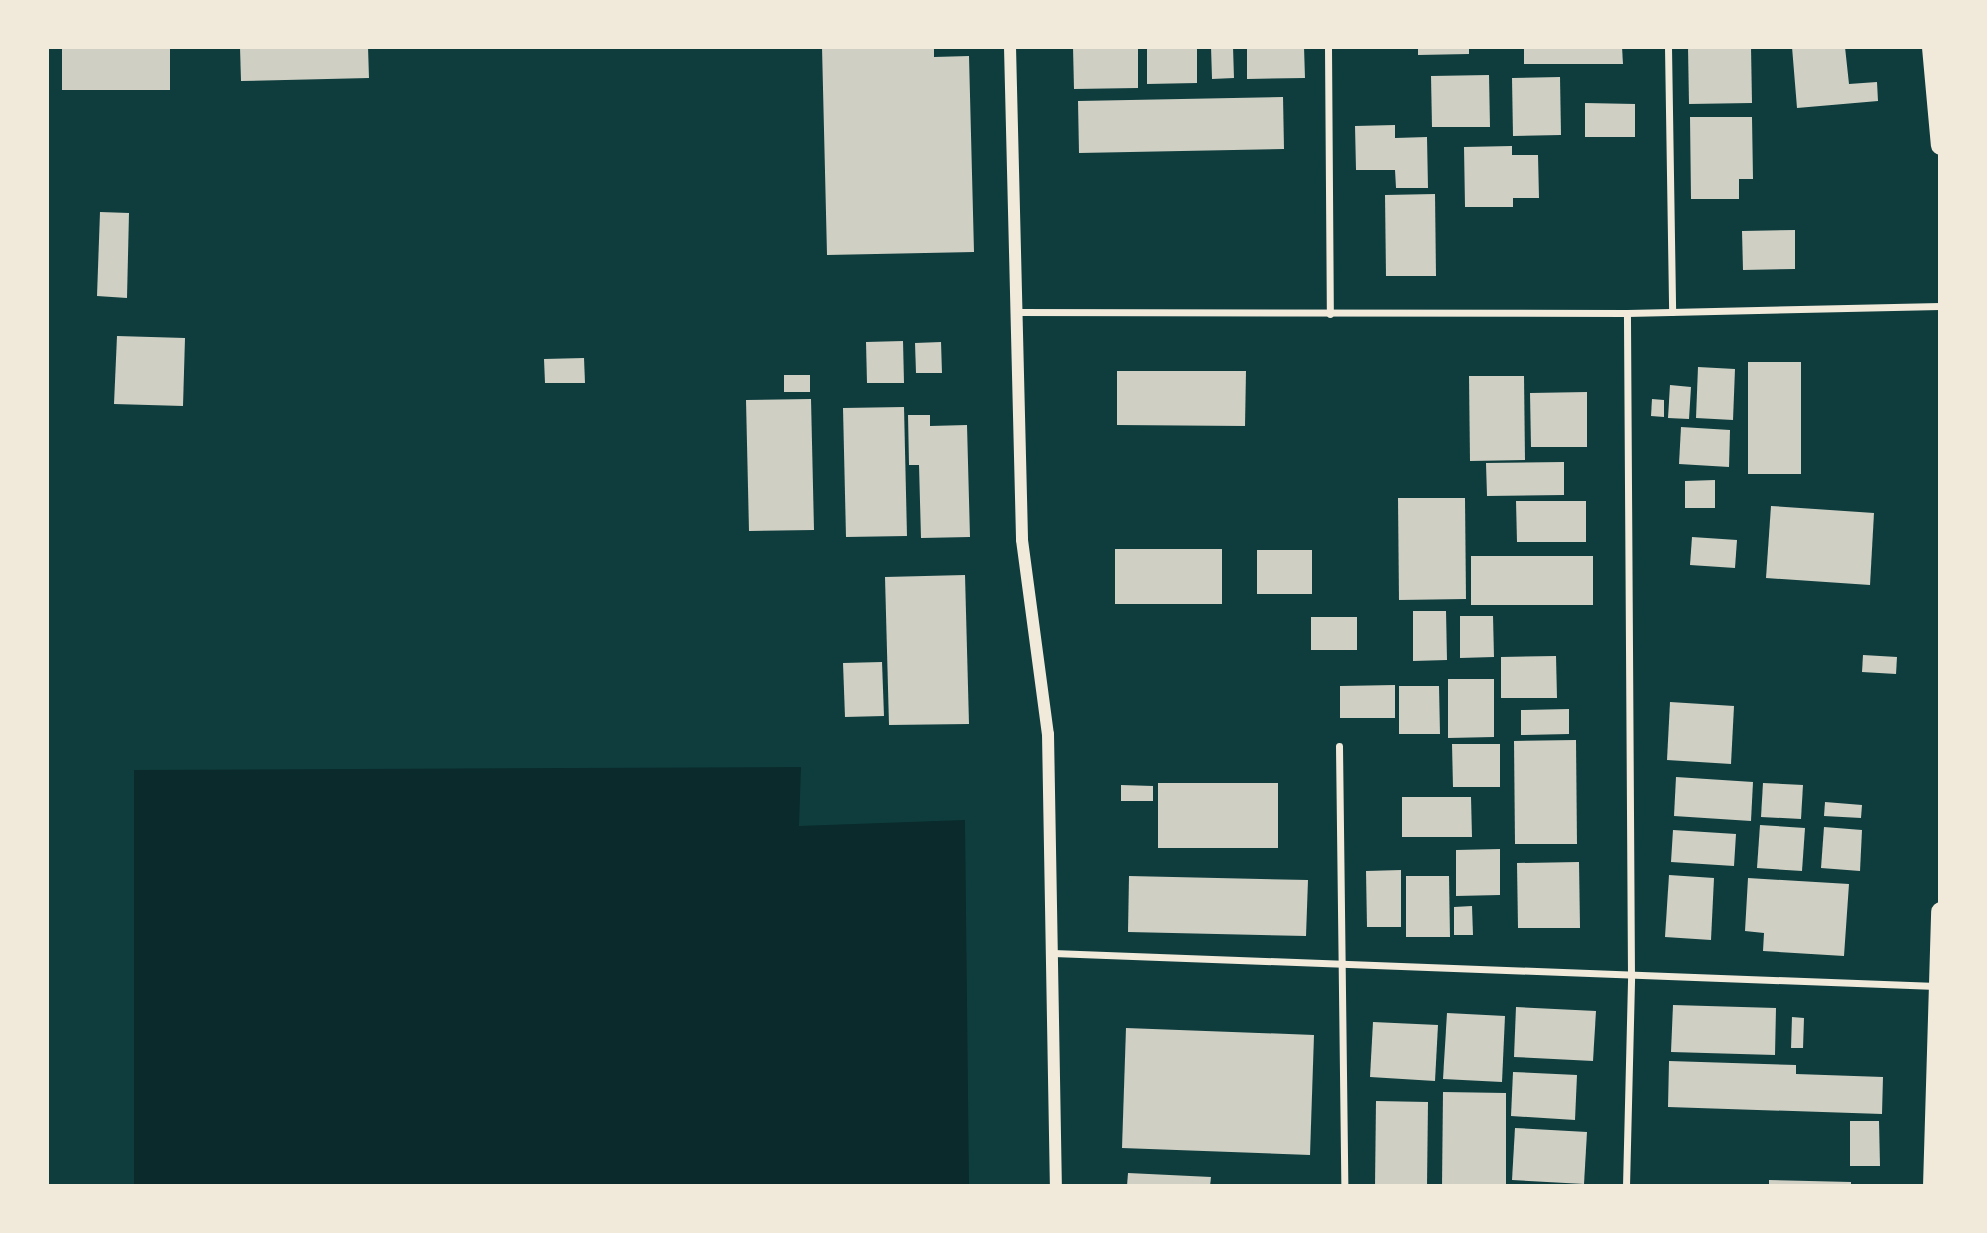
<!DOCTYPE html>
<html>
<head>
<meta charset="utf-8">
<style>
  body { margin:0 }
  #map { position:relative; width:1987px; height:1233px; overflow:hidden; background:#0f3d3e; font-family:"Roboto Condensed",sans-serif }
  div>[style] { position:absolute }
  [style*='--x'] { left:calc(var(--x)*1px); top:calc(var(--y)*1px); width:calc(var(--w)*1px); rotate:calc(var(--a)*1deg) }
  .water>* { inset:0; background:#0a2a2b }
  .building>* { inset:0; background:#cfcfc3 }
  .minor>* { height:7px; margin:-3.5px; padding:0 3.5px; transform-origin:3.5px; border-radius:3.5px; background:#f1e9da }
  .tertiary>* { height:12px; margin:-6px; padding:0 6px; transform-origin:6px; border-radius:6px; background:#f1e9da }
  .trunk>* { height:19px; margin:-9.5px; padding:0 9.5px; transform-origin:9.5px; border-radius:9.5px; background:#f1e9da }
  span { translate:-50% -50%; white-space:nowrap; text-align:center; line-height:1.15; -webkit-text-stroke:6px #f1e9da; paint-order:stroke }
  .frame { position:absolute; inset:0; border:49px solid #f1e9da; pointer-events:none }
</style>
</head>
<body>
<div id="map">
  <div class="water">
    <div style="clip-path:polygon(801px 767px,799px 826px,965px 820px,969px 1186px,134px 1186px,134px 770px)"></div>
  </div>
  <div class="building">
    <div style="clip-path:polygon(62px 47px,170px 47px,170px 90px,62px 90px)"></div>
    <div style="clip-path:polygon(240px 47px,368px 47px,369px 78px,241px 81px)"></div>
    <div style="clip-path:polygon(822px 47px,934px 47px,934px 57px,969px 56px,974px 252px,827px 255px)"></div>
    <div style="clip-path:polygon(1073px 47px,1138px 47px,1138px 88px,1074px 89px)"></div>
    <div style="clip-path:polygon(1147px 47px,1197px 47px,1197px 83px,1147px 84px)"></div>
    <div style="clip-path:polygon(1211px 47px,1233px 47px,1234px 78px,1212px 79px)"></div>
    <div style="clip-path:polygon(1247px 47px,1304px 47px,1305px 78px,1247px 79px)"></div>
    <div style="clip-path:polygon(1418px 47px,1469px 47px,1469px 54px,1418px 55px)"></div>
    <div style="clip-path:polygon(1524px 47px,1622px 47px,1623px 64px,1524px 64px)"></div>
    <div style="clip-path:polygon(1688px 47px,1751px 47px,1752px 103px,1689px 104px)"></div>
    <div style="clip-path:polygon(1792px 47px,1845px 47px,1849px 84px,1877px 82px,1878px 101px,1797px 108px)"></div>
    <div style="clip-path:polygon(1489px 75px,1490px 127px,1432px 127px,1431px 76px)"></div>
    <div style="clip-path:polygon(1560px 77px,1561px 135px,1513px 136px,1512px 78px)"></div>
    <div style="clip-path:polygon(1283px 97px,1284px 149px,1079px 153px,1078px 101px)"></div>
    <div style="clip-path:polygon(1585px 103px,1635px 104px,1635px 137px,1585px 137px)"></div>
    <div style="clip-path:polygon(1690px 117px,1752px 117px,1753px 179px,1739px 179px,1739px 199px,1691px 199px)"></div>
    <div style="clip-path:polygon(1395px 125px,1395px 138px,1427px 137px,1428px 188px,1396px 188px,1395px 170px,1356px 170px,1355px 126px)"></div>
    <div style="clip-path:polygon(1512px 146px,1512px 155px,1538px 155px,1539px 198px,1513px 198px,1513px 207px,1465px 207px,1464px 147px)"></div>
    <div style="clip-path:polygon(1435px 194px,1436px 276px,1386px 276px,1385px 195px)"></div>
    <div style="clip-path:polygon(100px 212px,129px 213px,127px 298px,97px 296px)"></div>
    <div style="clip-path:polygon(1795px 230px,1795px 269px,1743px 270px,1742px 231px)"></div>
    <div style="clip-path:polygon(117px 336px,185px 338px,183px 406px,114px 404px)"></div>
    <div style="clip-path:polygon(903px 341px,904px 383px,867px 383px,866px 342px)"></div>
    <div style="clip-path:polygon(941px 342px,942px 373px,916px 373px,915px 343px)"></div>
    <div style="clip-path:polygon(584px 358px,585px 383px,545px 383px,544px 359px)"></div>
    <div style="clip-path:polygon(1748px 362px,1801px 362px,1801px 474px,1748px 474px)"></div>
    <div style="clip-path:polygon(1698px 367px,1735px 369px,1733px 420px,1696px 418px)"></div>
    <div style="clip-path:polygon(1117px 371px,1246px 371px,1245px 426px,1117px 425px)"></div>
    <div style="clip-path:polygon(784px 375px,810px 375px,810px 392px,784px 392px)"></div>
    <div style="clip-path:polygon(1469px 376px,1524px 376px,1525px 460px,1470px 461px)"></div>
    <div style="clip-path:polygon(1670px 385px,1691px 387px,1689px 419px,1668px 418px)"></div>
    <div style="clip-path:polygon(1587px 392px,1587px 447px,1531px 447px,1530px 393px)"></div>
    <div style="clip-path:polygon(811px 399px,814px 530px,749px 531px,746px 400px)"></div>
    <div style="clip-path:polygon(1652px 399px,1664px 400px,1664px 417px,1651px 416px)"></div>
    <div style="clip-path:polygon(904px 407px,907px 536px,846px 537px,843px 408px)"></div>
    <div style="clip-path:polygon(908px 415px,930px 415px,930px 426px,967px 425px,970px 537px,921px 538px,919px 465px,909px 465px)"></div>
    <div style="clip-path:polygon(1681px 427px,1730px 430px,1729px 467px,1679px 464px)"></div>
    <div style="clip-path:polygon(1564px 462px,1564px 495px,1487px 496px,1486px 463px)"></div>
    <div style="clip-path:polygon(1715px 480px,1715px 508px,1685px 508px,1685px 481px)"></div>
    <div style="clip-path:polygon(1398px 498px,1465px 498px,1466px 599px,1399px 600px)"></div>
    <div style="clip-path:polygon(1516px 501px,1586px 501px,1586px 542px,1517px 542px)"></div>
    <div style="clip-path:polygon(1771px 506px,1874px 513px,1870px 585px,1766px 578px)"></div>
    <div style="clip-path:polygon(1692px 537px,1737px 540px,1735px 568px,1690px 565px)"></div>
    <div style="clip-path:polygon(1115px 549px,1222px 549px,1222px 604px,1115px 604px)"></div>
    <div style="clip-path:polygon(1257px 550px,1312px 550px,1312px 594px,1257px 594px)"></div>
    <div style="clip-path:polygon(1471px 556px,1593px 556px,1593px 605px,1471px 605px)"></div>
    <div style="clip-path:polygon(965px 575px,969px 724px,889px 725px,885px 577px)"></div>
    <div style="clip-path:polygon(1413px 611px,1446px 611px,1447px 660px,1413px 661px)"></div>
    <div style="clip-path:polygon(1460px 616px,1493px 616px,1494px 657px,1460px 658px)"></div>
    <div style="clip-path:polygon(1311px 617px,1357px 617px,1357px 650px,1311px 650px)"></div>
    <div style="clip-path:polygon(1863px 655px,1897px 657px,1896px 674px,1862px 672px)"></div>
    <div style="clip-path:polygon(1556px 656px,1557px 698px,1501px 698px,1501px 657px)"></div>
    <div style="clip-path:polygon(882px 662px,884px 716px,845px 717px,843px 663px)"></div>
    <div style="clip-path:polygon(1448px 679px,1494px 679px,1494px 737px,1448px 738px)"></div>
    <div style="clip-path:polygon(1395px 685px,1395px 718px,1340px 718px,1340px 686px)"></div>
    <div style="clip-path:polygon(1399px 686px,1439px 686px,1440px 734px,1399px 734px)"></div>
    <div style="clip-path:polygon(1670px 702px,1734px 706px,1731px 764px,1667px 760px)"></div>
    <div style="clip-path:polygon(1569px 709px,1569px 734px,1521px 735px,1521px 710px)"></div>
    <div style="clip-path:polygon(1576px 740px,1577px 844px,1515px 844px,1514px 741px)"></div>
    <div style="clip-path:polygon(1452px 744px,1500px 744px,1500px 787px,1453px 787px)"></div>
    <div style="clip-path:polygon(1676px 777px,1753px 782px,1751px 821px,1674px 816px)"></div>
    <div style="clip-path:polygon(1158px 783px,1278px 783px,1278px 848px,1158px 848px)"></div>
    <div style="clip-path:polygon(1763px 783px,1803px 785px,1801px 819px,1761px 817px)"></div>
    <div style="clip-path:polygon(1121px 785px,1153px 786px,1153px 801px,1121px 801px)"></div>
    <div style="clip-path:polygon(1402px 797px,1471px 797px,1472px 837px,1402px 837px)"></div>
    <div style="clip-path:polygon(1825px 802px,1862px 805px,1861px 818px,1824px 816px)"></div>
    <div style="clip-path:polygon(1760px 825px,1805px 828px,1802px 871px,1757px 868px)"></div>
    <div style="clip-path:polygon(1824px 827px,1862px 830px,1860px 871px,1821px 868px)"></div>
    <div style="clip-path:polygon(1673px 830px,1736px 834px,1734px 866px,1671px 862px)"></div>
    <div style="clip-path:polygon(1500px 849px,1500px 895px,1456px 896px,1456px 850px)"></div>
    <div style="clip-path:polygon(1579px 862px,1580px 928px,1518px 928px,1517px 863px)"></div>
    <div style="clip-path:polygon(1401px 870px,1401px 927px,1367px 927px,1366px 871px)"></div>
    <div style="clip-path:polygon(1669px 875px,1714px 878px,1711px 940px,1665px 937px)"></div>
    <div style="clip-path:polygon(1129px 876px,1308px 880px,1306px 936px,1128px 932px)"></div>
    <div style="clip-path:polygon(1406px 876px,1449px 876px,1450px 937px,1406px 937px)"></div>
    <div style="clip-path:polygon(1748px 878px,1849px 884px,1844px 956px,1763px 951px,1764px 933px,1745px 931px)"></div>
    <div style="clip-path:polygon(1472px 906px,1473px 935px,1454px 935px,1454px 907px)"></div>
    <div style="clip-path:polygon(1673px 1005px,1776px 1008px,1775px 1055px,1671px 1052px)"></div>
    <div style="clip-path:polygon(1516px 1007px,1596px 1011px,1593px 1061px,1514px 1057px)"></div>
    <div style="clip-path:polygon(1447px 1013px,1505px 1016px,1502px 1082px,1443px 1079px)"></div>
    <div style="clip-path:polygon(1792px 1017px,1804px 1018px,1803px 1048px,1791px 1048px)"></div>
    <div style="clip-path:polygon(1373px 1022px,1438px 1025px,1435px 1081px,1370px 1077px)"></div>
    <div style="clip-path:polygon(1126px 1028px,1314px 1035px,1310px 1155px,1122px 1148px)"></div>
    <div style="clip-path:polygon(1669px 1061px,1796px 1065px,1796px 1074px,1883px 1077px,1882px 1114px,1668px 1107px)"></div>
    <div style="clip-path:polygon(1513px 1072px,1577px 1075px,1575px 1120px,1511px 1116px)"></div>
    <div style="clip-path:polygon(1443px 1092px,1506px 1093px,1506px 1186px,1442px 1186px)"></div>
    <div style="clip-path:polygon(1376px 1101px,1428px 1102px,1427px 1186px,1375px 1186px)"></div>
    <div style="clip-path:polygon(1850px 1121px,1879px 1121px,1880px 1166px,1850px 1166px)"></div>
    <div style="clip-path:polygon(1515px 1128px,1587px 1132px,1584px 1184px,1512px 1180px)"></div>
    <div style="clip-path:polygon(1128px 1173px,1211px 1177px,1210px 1186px,1127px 1186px)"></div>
    <div style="clip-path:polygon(1769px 1180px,1851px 1182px,1851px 1186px,1769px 1186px)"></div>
  </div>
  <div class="minor">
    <div style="--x:1328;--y:47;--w:267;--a:89.6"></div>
    <div style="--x:1668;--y:47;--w:265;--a:89.1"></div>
    <div style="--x:1015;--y:312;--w:612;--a:0.09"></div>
    <div style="--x:1627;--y:313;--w:313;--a:-1.3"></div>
    <div style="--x:1339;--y:746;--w:440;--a:89.3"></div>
    <div style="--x:1053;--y:953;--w:884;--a:2.14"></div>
    <div style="--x:1626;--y:1186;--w:210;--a:-88.6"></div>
    <div style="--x:1631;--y:976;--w:663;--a:-90.35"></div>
  </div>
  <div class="tertiary">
    <div style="--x:1010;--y:47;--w:493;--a:88.6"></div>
    <div style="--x:1022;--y:540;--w:196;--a:82.4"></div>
    <div style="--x:1048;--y:734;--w:452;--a:89"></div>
  </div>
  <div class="trunk">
    <div style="--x:1931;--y:47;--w:98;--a:84.8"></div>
    <div style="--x:1932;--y:1186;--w:275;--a:-88.3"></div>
  </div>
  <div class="frame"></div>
</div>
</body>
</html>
